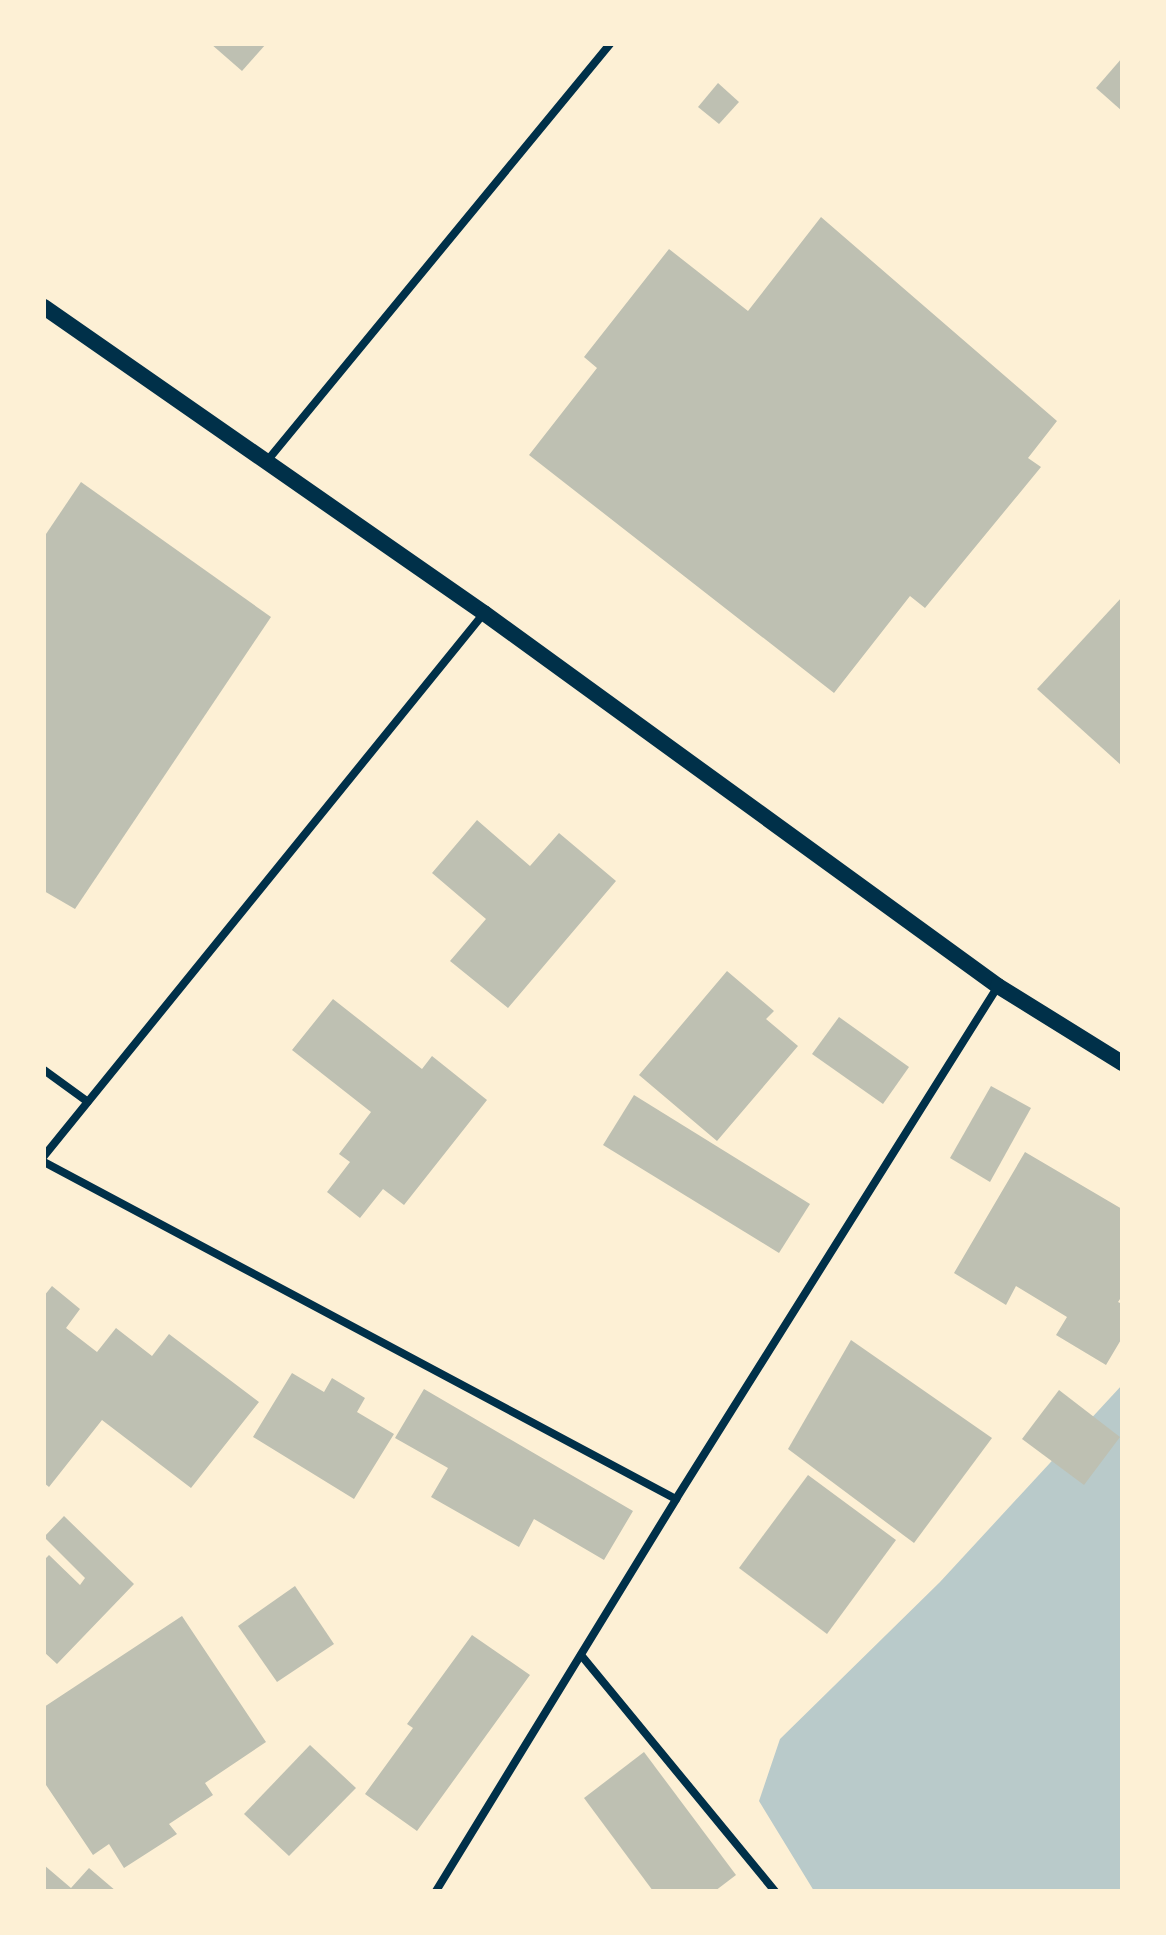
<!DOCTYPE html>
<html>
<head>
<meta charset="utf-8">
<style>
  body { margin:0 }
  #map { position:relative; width:1166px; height:1935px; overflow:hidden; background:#fdf0d5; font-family:"Zilla Slab",serif }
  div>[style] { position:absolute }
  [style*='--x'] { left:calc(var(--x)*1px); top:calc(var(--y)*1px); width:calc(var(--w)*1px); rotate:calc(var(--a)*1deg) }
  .green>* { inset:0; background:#b9caca }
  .building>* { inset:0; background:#bec0b2 }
  .minor>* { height:8px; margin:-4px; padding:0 4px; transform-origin:4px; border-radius:4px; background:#003049 }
  .secondary>* { height:16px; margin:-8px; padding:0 8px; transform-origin:8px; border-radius:8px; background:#003049 }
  span { translate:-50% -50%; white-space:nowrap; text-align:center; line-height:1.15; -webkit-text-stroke:8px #fdf0d5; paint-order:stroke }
  .frame { position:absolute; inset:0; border:46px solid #fdf0d5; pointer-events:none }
</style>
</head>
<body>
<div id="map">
  <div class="green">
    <div style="clip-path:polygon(1122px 1385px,1122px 1891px,814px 1891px,759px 1801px,780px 1739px,940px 1582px)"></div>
  </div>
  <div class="building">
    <div style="clip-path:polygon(211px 44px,266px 44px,242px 71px)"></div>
    <div style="clip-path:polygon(1122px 58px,1122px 111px,1096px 88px)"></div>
    <div style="clip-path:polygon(718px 83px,739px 102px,719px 124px,698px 107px)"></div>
    <div style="clip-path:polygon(821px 217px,1057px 421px,1028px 458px,1041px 467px,925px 608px,910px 596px,834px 693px,529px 455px,597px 368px,584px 357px,669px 249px,748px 311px)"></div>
    <div style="clip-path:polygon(81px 482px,271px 617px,75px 909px,44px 891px,44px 537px)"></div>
    <div style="clip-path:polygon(1122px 597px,1122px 766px,1037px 689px)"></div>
    <div style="clip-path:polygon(477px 820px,530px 866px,559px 833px,616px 881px,508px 1008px,450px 961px,486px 919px,432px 873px)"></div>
    <div style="clip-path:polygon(727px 971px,774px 1011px,766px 1019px,798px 1046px,717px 1141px,639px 1075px)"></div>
    <div style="clip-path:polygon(333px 999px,422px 1069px,432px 1056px,487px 1100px,404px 1205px,383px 1189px,360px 1218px,327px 1192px,350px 1162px,339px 1154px,371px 1112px,292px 1050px)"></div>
    <div style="clip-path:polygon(839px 1017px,909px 1067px,883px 1104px,812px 1054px)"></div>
    <div style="clip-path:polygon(991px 1086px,1031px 1108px,990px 1182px,950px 1158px)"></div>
    <div style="clip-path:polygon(634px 1095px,810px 1204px,779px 1253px,603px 1145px)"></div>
    <div style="clip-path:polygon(1025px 1152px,1122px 1209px,1122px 1296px,1118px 1302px,1122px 1304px,1122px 1338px,1106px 1365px,1056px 1335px,1067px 1317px,1016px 1286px,1006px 1305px,954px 1273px)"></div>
    <div style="clip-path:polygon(52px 1286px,80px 1309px,66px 1328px,97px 1352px,116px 1328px,152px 1356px,169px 1334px,259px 1402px,191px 1488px,102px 1420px,49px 1487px,44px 1483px,44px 1296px)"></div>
    <div style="clip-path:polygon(851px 1340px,992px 1438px,914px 1543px,788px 1449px)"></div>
    <div style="clip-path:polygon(292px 1373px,324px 1392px,332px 1378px,365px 1398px,357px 1412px,394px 1434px,354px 1499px,253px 1437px)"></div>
    <div style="clip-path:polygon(424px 1389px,633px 1511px,604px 1560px,534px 1519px,519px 1547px,431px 1497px,448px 1468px,395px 1438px)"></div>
    <div style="clip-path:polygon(1059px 1390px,1120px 1437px,1084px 1485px,1022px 1439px)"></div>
    <div style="clip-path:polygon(808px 1475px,896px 1540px,827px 1634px,739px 1568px)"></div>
    <div style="clip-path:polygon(64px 1516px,134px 1584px,57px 1664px,44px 1652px,44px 1560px,49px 1555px,80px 1585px,85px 1578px,44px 1537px)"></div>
    <div style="clip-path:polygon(295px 1586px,334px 1644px,277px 1682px,238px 1626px)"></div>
    <div style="clip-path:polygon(182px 1616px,266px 1742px,205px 1783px,213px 1795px,169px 1824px,177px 1834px,124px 1868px,109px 1844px,93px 1855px,44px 1782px,44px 1707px)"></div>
    <div style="clip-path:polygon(472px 1635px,530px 1675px,417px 1831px,365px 1794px,413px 1728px,407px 1724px)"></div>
    <div style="clip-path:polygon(310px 1745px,356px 1788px,289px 1856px,244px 1814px)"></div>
    <div style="clip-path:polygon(644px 1752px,736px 1875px,715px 1891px,653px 1891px,584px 1798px)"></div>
    <div style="clip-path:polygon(44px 1865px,71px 1888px,89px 1868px,116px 1891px,44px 1891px)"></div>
  </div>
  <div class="minor">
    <div style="--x:267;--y:461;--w:540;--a:-50.56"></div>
    <div style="--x:44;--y:1070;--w:54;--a:36"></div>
    <div style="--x:44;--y:1156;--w:699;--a:-50.98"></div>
    <div style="--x:44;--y:1162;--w:716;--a:28.07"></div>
    <div style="--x:581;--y:1655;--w:306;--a:50.6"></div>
    <div style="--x:436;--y:1891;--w:460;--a:-58.5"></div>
    <div style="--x:676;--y:1499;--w:606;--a:-57.88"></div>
  </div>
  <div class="secondary">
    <div style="--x:44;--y:307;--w:536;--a:34.82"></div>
    <div style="--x:484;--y:613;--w:635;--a:35.97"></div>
    <div style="--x:998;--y:986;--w:146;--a:31.8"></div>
  </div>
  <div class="frame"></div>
</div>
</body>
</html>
